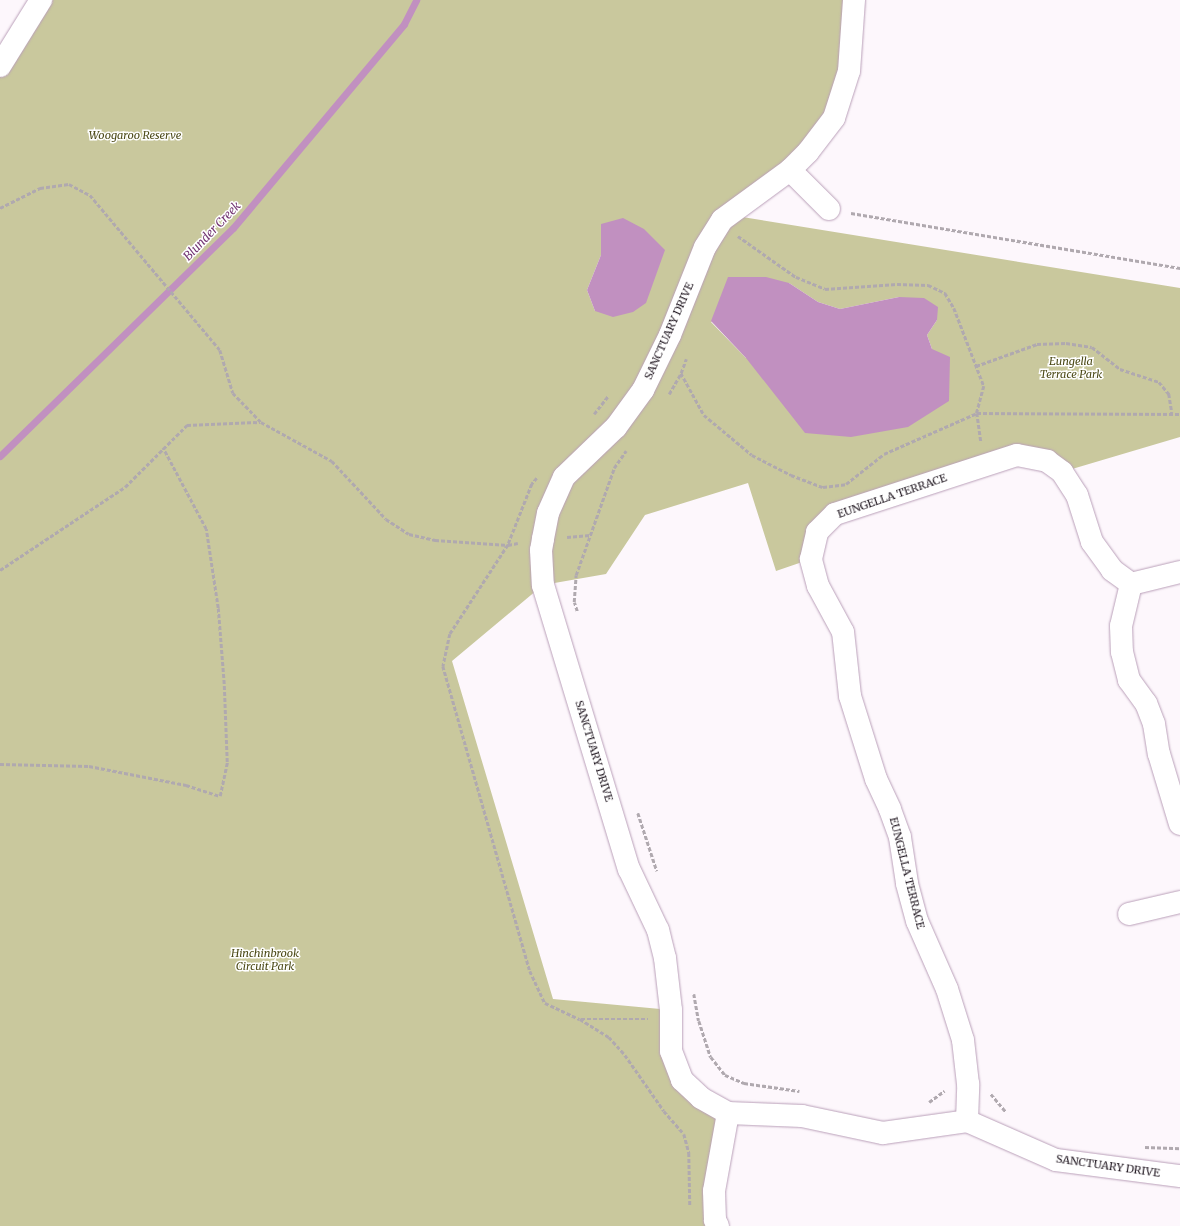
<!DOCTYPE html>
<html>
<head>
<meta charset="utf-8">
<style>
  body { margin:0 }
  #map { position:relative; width:1180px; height:1226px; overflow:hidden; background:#fdf7fc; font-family:Merriweather,serif }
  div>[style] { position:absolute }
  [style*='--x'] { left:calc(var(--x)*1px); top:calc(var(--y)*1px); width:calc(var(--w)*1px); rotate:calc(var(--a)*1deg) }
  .green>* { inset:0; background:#c9c89d }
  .water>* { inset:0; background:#c190c0 }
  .stream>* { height:7px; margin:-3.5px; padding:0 3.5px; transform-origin:3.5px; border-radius:3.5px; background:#c190c0 }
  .path>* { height:2.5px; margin-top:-1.25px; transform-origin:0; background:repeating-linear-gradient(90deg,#b0a9af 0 4px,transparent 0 6px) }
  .roads { filter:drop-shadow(0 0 1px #baa0b9) drop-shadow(0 0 1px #baa0b9) }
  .minor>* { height:22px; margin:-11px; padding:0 11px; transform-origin:11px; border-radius:11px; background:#fff }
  span { translate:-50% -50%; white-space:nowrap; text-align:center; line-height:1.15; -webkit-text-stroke:3px #fff; paint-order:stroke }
  .park-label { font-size:11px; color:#4c4a17; font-style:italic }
  .street-label { font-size:11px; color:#201720 }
  .water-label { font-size:12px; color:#733673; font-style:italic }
</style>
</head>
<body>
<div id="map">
  <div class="green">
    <div style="clip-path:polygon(evenodd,41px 0,854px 0,834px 118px,730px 215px,1180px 288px,1180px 437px,1062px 472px,1017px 455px,835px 513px,811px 559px,776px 571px,748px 483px,645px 515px,606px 574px,543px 585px,452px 661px,553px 999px,671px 1010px,682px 1080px,728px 1113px,718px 1226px,0 1226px,0 66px,41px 0,601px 255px,595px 311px,587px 290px,601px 255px,41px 0,789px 283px,818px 302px,840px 309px,899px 297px,937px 320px,927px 335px,932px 349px,746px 358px,711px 322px,789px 283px)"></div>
  </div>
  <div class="water">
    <div style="clip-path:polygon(623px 218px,644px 229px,665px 250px,646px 303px,633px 312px,613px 317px,595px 311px,587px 290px,601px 255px,601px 224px)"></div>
    <div style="clip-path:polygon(728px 277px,766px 277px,789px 283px,818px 302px,840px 309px,899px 297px,924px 298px,938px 307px,937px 320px,927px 335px,932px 349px,950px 357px,949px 401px,908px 427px,851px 437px,805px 433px,746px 358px,711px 321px)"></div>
  </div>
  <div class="stream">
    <div style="--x:0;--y:456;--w:326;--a:-44.4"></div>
    <div style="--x:233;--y:228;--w:266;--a:-50"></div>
    <div style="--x:404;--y:24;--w:27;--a:-63"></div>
  </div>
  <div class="path">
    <div style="--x:0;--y:208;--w:45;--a:-26.6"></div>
    <div style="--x:40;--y:188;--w:29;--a:-8"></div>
    <div style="--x:69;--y:184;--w:24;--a:28"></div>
    <div style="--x:90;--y:195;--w:202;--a:50"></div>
    <div style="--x:220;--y:350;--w:45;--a:73.2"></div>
    <div style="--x:233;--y:393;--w:40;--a:46"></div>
    <div style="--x:261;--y:422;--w:81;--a:28.8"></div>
    <div style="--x:332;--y:461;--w:79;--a:47"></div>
    <div style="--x:386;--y:519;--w:27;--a:33"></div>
    <div style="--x:409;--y:534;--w:27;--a:13"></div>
    <div style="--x:435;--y:540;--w:73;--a:3.9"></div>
    <div style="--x:508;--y:545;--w:10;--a:-11"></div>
    <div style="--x:851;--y:213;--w:334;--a:9.5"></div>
    <div style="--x:738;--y:236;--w:71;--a:35.3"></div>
    <div style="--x:796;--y:277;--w:31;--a:22"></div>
    <div style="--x:825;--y:289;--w:72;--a:-4"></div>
    <div style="--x:897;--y:284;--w:31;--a:2"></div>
    <div style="--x:928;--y:285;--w:19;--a:25"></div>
    <div style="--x:945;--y:293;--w:17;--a:59"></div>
    <div style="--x:954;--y:308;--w:84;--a:69"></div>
    <div style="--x:984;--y:386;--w:28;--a:105"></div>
    <div style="--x:977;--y:413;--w:29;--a:82"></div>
    <div style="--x:976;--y:366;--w:65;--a:-19.8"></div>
    <div style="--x:1037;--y:344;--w:29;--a:-2"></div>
    <div style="--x:1066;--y:343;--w:26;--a:9"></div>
    <div style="--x:1092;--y:347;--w:36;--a:38"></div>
    <div style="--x:1120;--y:369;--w:41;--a:18.4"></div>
    <div style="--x:1159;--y:382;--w:16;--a:50"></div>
    <div style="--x:1169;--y:394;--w:19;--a:81"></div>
    <div style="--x:681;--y:373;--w:48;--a:61.3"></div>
    <div style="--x:704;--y:415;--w:62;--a:39.8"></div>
    <div style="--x:752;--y:455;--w:44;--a:27.1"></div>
    <div style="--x:791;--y:475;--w:34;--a:21"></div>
    <div style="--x:823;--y:487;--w:23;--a:-7"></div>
    <div style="--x:846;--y:484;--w:48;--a:-38.3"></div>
    <div style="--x:884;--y:454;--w:102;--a:-23.8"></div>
    <div style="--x:977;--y:413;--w:203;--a:0.3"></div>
    <div style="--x:669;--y:394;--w:24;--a:-60"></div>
    <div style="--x:681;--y:373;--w:15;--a:-70"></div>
    <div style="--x:594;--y:414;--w:23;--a:-52"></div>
    <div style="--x:537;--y:478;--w:8;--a:130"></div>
    <div style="--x:532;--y:484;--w:66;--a:111.5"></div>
    <div style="--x:508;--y:545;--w:106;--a:123.1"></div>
    <div style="--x:450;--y:634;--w:33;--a:102"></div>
    <div style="--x:443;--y:666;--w:317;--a:74.1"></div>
    <div style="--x:530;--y:971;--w:35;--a:65"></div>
    <div style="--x:545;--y:1003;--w:38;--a:25"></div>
    <div style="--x:580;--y:1019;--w:34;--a:32"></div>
    <div style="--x:609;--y:1037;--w:24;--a:48"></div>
    <div style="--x:625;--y:1055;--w:68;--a:55.1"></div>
    <div style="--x:664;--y:1111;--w:30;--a:49"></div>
    <div style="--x:684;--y:1134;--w:20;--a:75"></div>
    <div style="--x:689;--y:1153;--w:53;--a:88.9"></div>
    <div style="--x:567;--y:537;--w:23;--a:-5"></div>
    <div style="--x:0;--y:570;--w:150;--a:-33.6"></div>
    <div style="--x:125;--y:487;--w:88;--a:-45"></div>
    <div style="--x:187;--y:425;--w:73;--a:-2.4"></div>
    <div style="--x:577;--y:611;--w:9;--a:-108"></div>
    <div style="--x:574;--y:602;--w:27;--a:-86"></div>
    <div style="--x:576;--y:575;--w:114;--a:-70.4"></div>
    <div style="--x:614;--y:468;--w:21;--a:-55"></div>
    <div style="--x:0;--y:764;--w:89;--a:1.3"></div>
    <div style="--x:89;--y:766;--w:99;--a:11.1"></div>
    <div style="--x:186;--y:785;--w:36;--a:18"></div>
    <div style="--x:220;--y:796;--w:35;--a:-78"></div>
    <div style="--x:227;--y:762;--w:78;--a:-92.2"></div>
    <div style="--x:224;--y:684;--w:76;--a:-94.5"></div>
    <div style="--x:218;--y:608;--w:80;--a:-98.6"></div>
    <div style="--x:206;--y:529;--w:92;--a:-118"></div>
    <div style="--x:638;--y:813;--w:61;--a:71.9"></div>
    <div style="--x:694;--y:994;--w:27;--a:80"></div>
    <div style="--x:699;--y:1021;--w:38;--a:72"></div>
    <div style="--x:711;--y:1057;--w:23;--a:52"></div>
    <div style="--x:725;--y:1075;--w:21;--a:23"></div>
    <div style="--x:744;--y:1083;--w:56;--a:8.3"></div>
    <div style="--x:581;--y:1019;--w:67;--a:0"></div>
    <div style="--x:991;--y:1094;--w:23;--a:50"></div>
    <div style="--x:929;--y:1102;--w:19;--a:-36"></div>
    <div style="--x:1145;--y:1147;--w:35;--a:2"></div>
  </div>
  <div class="roads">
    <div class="minor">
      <div style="--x:854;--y:0;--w:71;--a:94"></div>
      <div style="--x:849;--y:71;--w:49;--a:107.7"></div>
      <div style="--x:834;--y:118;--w:43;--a:127.4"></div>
      <div style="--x:808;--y:152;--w:25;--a:135"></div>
      <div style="--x:790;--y:170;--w:84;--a:143.7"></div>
      <div style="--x:722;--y:220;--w:32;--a:122"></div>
      <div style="--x:705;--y:247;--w:95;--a:111.7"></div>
      <div style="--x:670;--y:335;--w:61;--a:116.1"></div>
      <div style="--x:643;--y:390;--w:46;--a:126.1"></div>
      <div style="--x:616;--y:427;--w:72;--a:136.1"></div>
      <div style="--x:564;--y:477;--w:39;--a:114"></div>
      <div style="--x:548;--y:513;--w:26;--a:101"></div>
      <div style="--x:543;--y:539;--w:11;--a:100"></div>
      <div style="--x:541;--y:550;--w:35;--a:87"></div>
      <div style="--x:543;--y:585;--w:297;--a:73.2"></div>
      <div style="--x:629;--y:869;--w:68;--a:64.6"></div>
      <div style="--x:658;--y:930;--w:29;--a:76"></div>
      <div style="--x:665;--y:958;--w:52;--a:83.4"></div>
      <div style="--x:671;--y:1010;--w:41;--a:90"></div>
      <div style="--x:671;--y:1051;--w:31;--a:69"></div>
      <div style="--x:682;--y:1080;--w:26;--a:43"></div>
      <div style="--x:701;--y:1098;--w:31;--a:29"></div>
      <div style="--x:728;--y:1113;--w:74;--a:2.3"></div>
      <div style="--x:802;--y:1116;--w:83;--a:11.9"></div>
      <div style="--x:883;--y:1133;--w:85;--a:-8.1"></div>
      <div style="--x:967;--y:1121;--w:97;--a:23.7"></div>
      <div style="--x:1056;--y:1160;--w:125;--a:7.4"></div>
      <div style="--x:0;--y:66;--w:78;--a:-58.2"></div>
      <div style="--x:790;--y:170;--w:55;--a:45"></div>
      <div style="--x:1131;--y:584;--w:43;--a:103.4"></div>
      <div style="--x:1121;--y:626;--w:26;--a:88"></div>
      <div style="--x:1122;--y:652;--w:29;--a:76"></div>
      <div style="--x:1129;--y:680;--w:29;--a:54"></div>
      <div style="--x:1146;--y:703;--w:22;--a:69"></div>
      <div style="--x:1154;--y:724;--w:30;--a:81"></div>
      <div style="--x:1159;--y:754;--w:73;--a:73.3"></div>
      <div style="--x:1129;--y:914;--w:52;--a:-13.2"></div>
      <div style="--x:967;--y:1121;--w:37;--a:-88"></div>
      <div style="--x:968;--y:1084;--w:44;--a:-96.5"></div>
      <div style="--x:963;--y:1040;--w:53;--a:-107.4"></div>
      <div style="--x:947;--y:989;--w:74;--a:-113.8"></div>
      <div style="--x:917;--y:921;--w:39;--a:-105"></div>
      <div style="--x:907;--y:883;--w:47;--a:-98.7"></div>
      <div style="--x:900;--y:837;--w:30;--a:-110"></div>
      <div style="--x:890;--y:809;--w:33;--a:-115"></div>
      <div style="--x:876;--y:779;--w:87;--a:-107.4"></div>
      <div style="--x:850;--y:696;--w:64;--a:-96.2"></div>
      <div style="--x:843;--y:632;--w:52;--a:-118.5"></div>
      <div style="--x:818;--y:586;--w:28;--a:-105"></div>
      <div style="--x:811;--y:559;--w:28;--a:-77"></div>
      <div style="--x:817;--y:532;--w:25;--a:-45"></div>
      <div style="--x:835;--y:514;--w:191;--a:-18"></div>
      <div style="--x:1017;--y:455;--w:31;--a:11"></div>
      <div style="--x:1047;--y:461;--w:19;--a:36"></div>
      <div style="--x:1062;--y:472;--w:27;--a:57"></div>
      <div style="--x:1077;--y:495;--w:49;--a:72.3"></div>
      <div style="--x:1092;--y:542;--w:34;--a:54"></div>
      <div style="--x:1112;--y:570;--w:24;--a:36"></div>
      <div style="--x:1131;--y:584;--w:50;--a:-13.8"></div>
      <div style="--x:718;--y:1226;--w:7;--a:-117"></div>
      <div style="--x:715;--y:1220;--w:29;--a:-92"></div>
      <div style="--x:714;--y:1191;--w:79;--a:-79.8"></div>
    </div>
  </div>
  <div class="park-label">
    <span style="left:135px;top:135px">Woogaroo Reserve</span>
    <span style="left:1071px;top:368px">Eungella<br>Terrace Park</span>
    <span style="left:265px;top:960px">Hinchinbrook<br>Circuit Park</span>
  </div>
  <div class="street-label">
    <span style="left:669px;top:331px;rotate:-66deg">SANCTUARY DRIVE</span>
    <span style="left:892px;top:496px;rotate:-19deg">EUNGELLA TERRACE</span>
    <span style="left:594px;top:751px;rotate:73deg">SANCTUARY DRIVE</span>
    <span style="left:907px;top:873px;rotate:76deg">EUNGELLA TERRACE</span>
    <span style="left:1108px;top:1166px;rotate:8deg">SANCTUARY DRIVE</span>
  </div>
  <div class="water-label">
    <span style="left:212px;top:231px;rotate:-46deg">Blunder Creek</span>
  </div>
</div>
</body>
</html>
